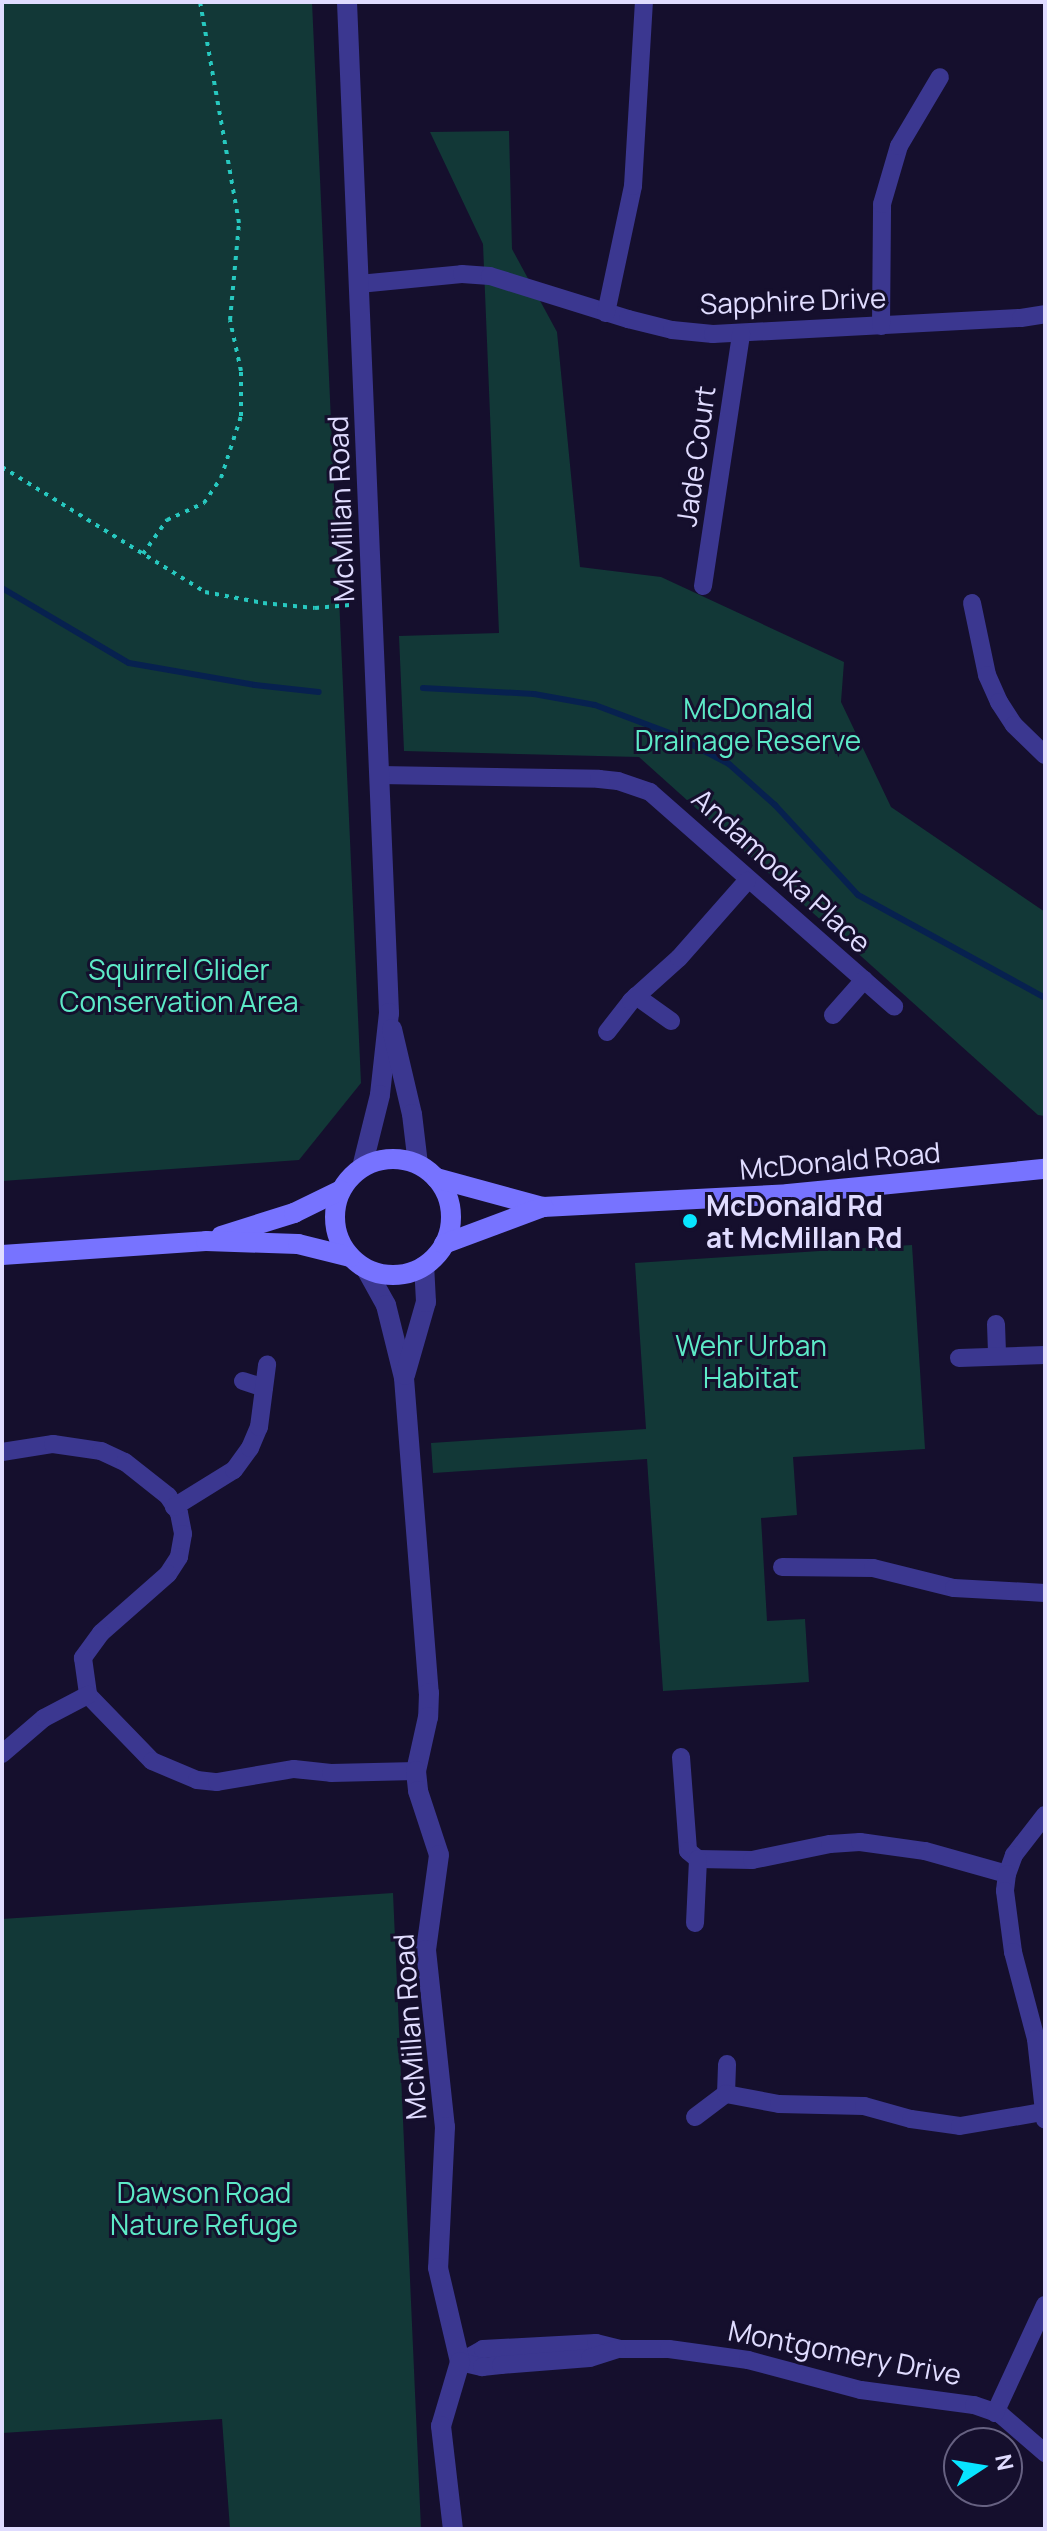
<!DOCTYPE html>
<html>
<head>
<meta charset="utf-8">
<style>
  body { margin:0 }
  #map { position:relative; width:1047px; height:2531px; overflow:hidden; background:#150f2d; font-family:Manrope,sans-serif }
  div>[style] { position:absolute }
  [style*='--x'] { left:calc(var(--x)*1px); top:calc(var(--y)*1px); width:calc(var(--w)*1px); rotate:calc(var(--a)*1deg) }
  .green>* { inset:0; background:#123837 }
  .stream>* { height:6px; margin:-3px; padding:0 3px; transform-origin:3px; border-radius:3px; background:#07214f }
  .path>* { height:4px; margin-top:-2px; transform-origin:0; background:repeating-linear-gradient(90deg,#27c8bf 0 4px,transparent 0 10px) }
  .minor>* { height:18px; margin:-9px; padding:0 9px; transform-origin:9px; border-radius:9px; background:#3b3790 }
  .tertiary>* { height:20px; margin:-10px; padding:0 10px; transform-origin:10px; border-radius:10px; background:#3b3790 }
  .secondary>* { height:20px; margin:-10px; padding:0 10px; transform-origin:10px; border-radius:10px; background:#7773ff }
  .secondary>.ring { margin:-10px; padding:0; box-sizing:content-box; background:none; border:20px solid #7773ff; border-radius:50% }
  .dots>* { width:22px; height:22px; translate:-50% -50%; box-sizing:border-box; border:4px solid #150f2d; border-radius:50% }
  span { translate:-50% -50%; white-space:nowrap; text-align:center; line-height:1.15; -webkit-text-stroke:6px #150f2d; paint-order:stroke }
  .street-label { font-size:28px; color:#e0dcff }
  .park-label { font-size:28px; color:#5deac7 }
  .poi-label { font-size:28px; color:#e0dcff; font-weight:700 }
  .left { translate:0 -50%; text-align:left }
  .frame { position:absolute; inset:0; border:4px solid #e0dcff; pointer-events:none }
  .north { position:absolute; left:943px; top:2427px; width:80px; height:80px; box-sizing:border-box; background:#150f2d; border:2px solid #666181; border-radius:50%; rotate:78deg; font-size:22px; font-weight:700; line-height:32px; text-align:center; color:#e0dcff }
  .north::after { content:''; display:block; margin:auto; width:28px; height:36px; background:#08e5ff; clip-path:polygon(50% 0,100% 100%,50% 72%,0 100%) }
</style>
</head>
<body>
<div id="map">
  <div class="green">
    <div style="clip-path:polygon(2px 2px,312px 2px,361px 1083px,299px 1160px,2px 1181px)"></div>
    <div style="clip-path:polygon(509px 131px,512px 249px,557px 332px,580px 567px,661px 577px,844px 662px,841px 702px,891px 807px,1045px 912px,1045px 1116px,1038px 1115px,639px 757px,404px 751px,399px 636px,499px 633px,483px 244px,430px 132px)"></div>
    <div style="clip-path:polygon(912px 1245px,925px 1449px,793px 1457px,797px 1515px,761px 1518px,767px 1621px,805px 1619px,809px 1682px,663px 1691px,647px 1459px,433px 1473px,431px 1443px,646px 1429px,635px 1263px)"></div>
    <div style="clip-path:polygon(393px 1893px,421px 2529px,230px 2529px,222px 2419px,2px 2433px,2px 1919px)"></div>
  </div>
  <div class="stream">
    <div style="--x:2;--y:588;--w:147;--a:30.6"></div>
    <div style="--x:129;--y:663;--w:128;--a:9.9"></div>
    <div style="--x:255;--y:685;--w:64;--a:6.2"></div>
    <div style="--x:423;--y:688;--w:111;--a:3.1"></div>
    <div style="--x:534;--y:694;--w:62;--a:10.2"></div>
    <div style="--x:595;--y:705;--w:82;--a:20.6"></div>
    <div style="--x:672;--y:734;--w:64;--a:27.8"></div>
    <div style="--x:729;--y:764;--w:62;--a:41.7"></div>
    <div style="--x:775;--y:805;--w:122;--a:47.3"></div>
    <div style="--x:858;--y:895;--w:213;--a:28.8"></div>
  </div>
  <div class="path">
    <div style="--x:2;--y:467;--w:238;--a:31.6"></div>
    <div style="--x:205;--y:592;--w:59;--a:10.7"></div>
    <div style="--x:263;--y:603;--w:52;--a:5.5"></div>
    <div style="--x:315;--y:608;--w:38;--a:-5"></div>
    <div style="--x:143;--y:554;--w:42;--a:-54.8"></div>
    <div style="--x:167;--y:520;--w:41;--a:-24.7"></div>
    <div style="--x:204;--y:503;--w:30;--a:-56"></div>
    <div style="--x:221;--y:478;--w:65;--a:-72.1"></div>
    <div style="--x:241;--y:416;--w:45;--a:-90"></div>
    <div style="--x:241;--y:371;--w:52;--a:-102.2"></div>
    <div style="--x:230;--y:320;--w:97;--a:-84.7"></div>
    <div style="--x:239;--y:223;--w:224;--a:-100"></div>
  </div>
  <div class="minor">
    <div style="--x:359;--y:284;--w:103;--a:-5.5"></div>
    <div style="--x:462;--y:274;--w:28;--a:4"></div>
    <div style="--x:490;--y:276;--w:145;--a:17.3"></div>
    <div style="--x:628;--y:319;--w:45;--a:14"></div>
    <div style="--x:672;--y:330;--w:41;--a:5.6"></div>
    <div style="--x:713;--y:334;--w:308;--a:-3"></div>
    <div style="--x:1021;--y:318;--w:24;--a:-9"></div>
    <div style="--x:606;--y:313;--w:130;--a:-78"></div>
    <div style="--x:633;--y:186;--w:184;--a:-86.6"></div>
    <div style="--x:881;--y:326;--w:122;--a:-89.5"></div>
    <div style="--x:882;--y:204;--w:60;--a:-73.7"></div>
    <div style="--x:899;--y:146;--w:80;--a:-59.3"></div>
    <div style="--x:703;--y:586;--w:255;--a:-81.4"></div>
    <div style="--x:972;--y:603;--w:74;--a:78.2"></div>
    <div style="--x:987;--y:675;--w:30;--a:66"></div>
    <div style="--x:999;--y:702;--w:27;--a:57"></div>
    <div style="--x:1014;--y:725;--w:43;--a:44.1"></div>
    <div style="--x:380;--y:775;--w:219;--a:1"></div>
    <div style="--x:599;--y:779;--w:19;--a:6"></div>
    <div style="--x:618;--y:781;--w:34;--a:19"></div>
    <div style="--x:650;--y:792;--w:325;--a:41.3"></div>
    <div style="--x:636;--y:996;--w:43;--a:35.5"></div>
    <div style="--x:833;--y:1015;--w:47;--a:-48.5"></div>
    <div style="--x:607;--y:1032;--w:39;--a:-52"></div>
    <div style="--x:631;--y:1001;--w:64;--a:-41.9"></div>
    <div style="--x:679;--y:958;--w:103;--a:-48.6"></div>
    <div style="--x:996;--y:1324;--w:32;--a:88"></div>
    <div style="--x:959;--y:1358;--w:86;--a:-2"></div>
    <div style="--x:243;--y:1381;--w:22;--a:18"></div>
    <div style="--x:2;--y:1452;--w:52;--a:-8.9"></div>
    <div style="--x:53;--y:1444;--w:49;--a:8.3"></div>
    <div style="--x:101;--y:1451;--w:26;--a:25"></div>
    <div style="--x:125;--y:1462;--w:55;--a:38.3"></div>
    <div style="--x:168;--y:1496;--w:20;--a:57"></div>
    <div style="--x:179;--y:1513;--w:21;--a:79"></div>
    <div style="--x:183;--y:1534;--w:23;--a:100"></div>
    <div style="--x:179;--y:1557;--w:20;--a:123"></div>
    <div style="--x:168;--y:1574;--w:89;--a:138.6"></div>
    <div style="--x:101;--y:1633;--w:31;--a:126"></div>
    <div style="--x:83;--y:1658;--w:37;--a:82"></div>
    <div style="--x:174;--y:1507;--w:70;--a:-31.7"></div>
    <div style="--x:234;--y:1470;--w:27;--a:-54"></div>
    <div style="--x:250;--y:1448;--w:23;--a:-67"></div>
    <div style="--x:259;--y:1427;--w:63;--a:-82.6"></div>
    <div style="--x:782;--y:1567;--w:91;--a:0.6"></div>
    <div style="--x:873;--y:1568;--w:83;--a:13.9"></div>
    <div style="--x:954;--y:1588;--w:91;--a:3.1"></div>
    <div style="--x:88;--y:1695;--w:92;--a:45.9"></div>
    <div style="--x:152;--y:1761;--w:49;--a:22.9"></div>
    <div style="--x:197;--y:1780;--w:20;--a:6"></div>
    <div style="--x:217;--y:1782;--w:78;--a:-9.6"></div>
    <div style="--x:294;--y:1769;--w:37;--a:6"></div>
    <div style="--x:331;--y:1773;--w:85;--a:-1.3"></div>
    <div style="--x:2;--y:1754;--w:55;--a:-40.6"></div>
    <div style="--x:44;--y:1718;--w:50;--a:-27.6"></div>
    <div style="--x:681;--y:1757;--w:94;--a:85.7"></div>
    <div style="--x:688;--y:1851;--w:13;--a:39"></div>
    <div style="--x:698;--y:1859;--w:54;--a:1.1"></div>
    <div style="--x:752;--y:1860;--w:80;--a:-11.6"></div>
    <div style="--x:830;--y:1844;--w:30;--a:-4"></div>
    <div style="--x:860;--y:1842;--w:66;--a:7.9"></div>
    <div style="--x:925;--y:1851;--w:85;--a:15.7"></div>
    <div style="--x:1045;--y:1815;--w:51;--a:127.8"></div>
    <div style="--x:1014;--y:1855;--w:20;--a:110"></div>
    <div style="--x:1007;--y:1874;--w:17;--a:97"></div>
    <div style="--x:1005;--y:1891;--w:62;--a:82.5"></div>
    <div style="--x:1013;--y:1952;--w:90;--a:75.2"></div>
    <div style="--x:1036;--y:2039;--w:81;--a:83.7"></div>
    <div style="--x:695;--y:1923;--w:64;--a:-87.3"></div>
    <div style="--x:726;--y:2094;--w:30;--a:-88"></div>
    <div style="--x:695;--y:2117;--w:39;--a:-37"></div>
    <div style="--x:726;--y:2094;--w:54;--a:10.7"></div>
    <div style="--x:779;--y:2104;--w:85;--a:1.3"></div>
    <div style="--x:864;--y:2106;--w:49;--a:15.5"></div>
    <div style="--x:911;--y:2119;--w:49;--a:8.1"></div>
    <div style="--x:960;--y:2126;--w:84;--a:-9.6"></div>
    <div style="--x:460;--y:2362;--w:26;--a:-29"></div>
    <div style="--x:483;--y:2349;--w:113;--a:-3"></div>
    <div style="--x:596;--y:2343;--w:25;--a:14"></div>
    <div style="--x:620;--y:2349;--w:49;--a:0"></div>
    <div style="--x:669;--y:2349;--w:80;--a:7.9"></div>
    <div style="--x:748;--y:2360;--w:117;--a:14.9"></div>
    <div style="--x:861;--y:2390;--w:114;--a:7.6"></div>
    <div style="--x:974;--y:2405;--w:28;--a:19"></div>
    <div style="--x:1000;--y:2414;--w:60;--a:40.9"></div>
    <div style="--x:460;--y:2362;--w:23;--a:13"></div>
    <div style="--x:482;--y:2367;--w:19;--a:-6"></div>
    <div style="--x:501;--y:2365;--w:89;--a:-4.5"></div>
    <div style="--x:590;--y:2358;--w:28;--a:-18"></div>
    <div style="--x:995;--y:2413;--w:119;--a:-65.2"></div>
  </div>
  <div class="tertiary">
    <div style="--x:347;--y:2;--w:1012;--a:87.62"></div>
    <div style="--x:389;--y:1013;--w:82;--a:96.3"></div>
    <div style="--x:380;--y:1095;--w:74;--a:104"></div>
    <div style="--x:392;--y:1029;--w:87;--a:76.8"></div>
    <div style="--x:412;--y:1114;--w:50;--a:83.2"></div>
    <div style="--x:366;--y:1269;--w:41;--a:60.9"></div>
    <div style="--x:386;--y:1305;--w:75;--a:76.1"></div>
    <div style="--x:404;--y:1378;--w:316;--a:85.5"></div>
    <div style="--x:429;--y:1693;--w:24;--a:92"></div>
    <div style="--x:428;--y:1717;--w:55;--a:102.5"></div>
    <div style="--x:416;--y:1771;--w:20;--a:84"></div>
    <div style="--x:418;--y:1791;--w:67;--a:71.8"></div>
    <div style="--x:439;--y:1855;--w:96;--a:97.8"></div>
    <div style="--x:426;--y:1950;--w:178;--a:83.9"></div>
    <div style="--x:445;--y:2127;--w:141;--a:92.8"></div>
    <div style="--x:438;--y:2268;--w:97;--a:76.8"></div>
    <div style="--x:460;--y:2362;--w:67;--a:106.5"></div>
    <div style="--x:441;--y:2426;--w:104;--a:83.4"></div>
    <div style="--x:405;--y:1375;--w:76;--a:-74"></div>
    <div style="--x:426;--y:1302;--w:36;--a:-93"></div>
  </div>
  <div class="secondary">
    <div class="ring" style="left:335px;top:1159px;width:96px;height:96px"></div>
    <div style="--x:436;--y:1178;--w:111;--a:15.2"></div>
    <div style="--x:543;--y:1207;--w:245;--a:-3"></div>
    <div style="--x:788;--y:1194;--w:258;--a:-5.6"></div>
    <div style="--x:221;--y:1236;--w:77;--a:-17.5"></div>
    <div style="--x:294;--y:1213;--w:52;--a:-26.1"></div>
    <div style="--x:444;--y:1244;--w:106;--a:-20.5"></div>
    <div style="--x:2;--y:1255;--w:204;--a:-3.9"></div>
    <div style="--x:206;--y:1241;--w:92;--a:1.9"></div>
    <div style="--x:298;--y:1244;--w:54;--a:14"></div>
  </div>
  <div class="dots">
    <div style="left:690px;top:1221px;background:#08e5ff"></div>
  </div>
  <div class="street-label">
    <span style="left:793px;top:300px;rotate:-2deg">Sapphire Drive</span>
    <span style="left:695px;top:456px;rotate:-82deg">Jade Court</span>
    <span style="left:340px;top:509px;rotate:-92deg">McMillan Road</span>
    <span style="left:782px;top:870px;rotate:42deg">Andamooka Place</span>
    <span style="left:840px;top:1160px;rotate:-5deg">McDonald Road</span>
    <span style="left:409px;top:2027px;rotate:-94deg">McMillan Road</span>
    <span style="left:845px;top:2352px;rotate:11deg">Montgomery Drive</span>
  </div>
  <div class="park-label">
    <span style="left:748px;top:724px">McDonald<br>Drainage Reserve</span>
    <span style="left:179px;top:985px">Squirrel Glider<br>Conservation Area</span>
    <span style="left:751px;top:1361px">Wehr Urban<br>Habitat</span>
    <span style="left:204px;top:2208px">Dawson Road<br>Nature Refuge</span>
  </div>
  <div class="poi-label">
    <span class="left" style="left:706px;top:1221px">McDonald Rd<br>at McMillan Rd</span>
  </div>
  <div class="frame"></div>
  <div class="north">N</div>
</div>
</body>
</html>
